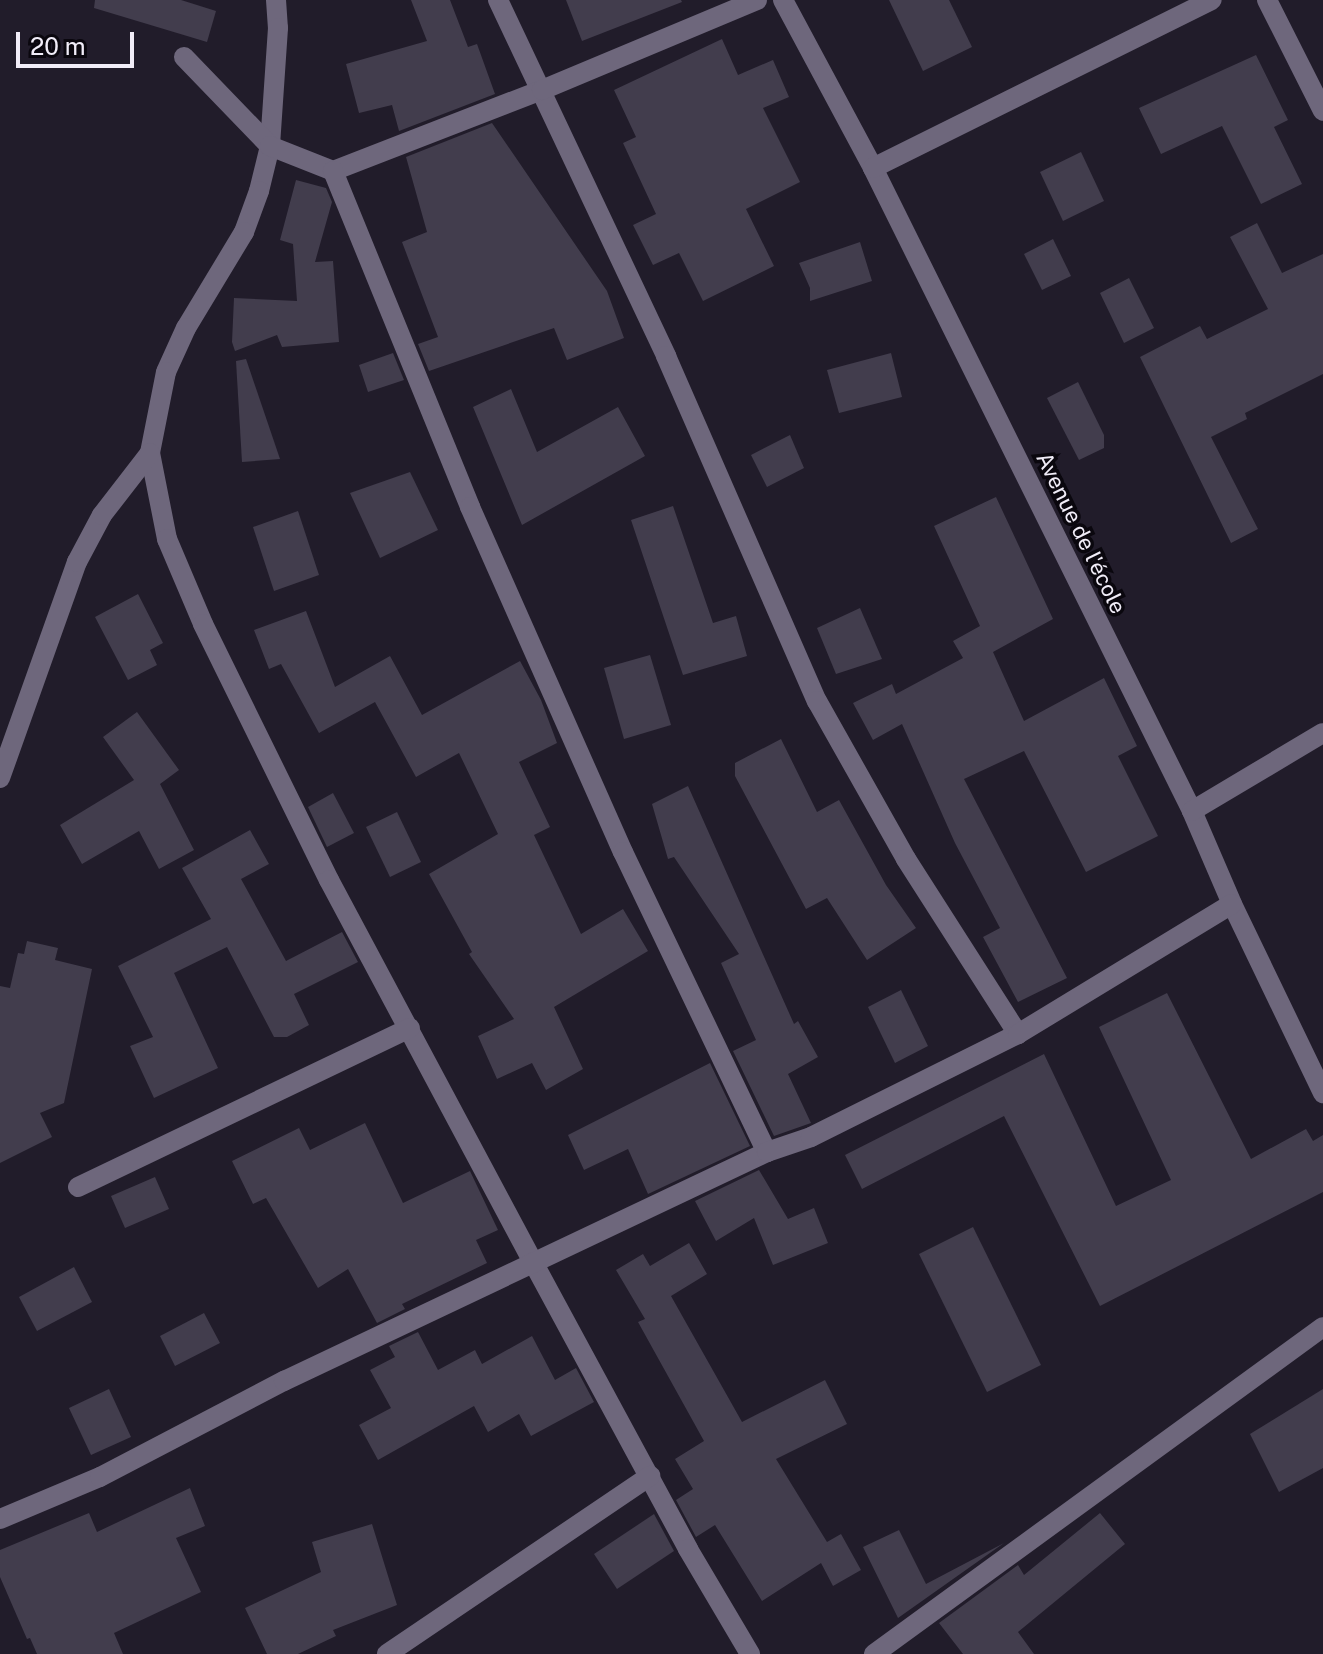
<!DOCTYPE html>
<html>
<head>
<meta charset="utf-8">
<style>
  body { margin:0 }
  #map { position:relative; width:1323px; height:1654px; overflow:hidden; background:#211c2a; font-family:"Public Sans",sans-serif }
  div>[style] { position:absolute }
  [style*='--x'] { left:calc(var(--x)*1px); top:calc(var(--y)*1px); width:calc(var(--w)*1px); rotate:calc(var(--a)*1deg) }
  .building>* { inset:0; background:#423d4d }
  .minor>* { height:20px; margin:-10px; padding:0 10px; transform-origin:10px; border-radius:10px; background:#6e677c }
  span { translate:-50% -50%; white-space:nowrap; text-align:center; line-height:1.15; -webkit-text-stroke:7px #0a070e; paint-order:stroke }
  .street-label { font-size:22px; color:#f1edf8 }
  .scale { position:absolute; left:16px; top:32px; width:118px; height:36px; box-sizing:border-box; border:4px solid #f1edf8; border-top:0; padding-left:10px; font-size:24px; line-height:28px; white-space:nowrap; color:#f1edf8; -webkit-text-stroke:6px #0a070e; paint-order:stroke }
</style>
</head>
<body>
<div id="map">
  <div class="building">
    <div style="clip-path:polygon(95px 0,181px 0,216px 11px,207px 42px,94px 8px)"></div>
    <div style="clip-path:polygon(411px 0,450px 0,468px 47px,477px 44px,495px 94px,399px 131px,392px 105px,359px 113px,346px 64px,427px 41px)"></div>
    <div style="clip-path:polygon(566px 0,681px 0,682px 2px,582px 41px)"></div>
    <div style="clip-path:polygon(889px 0,949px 0,972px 47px,923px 71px)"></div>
    <div style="clip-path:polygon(722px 39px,738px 75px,773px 60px,789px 97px,763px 108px,800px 182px,746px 209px,774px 266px,703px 301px,679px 253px,653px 265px,633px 225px,656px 214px,623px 143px,636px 137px,614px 90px)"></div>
    <div style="clip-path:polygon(1256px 55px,1288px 120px,1274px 127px,1302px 184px,1261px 204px,1222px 126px,1161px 154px,1139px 108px)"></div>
    <div style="clip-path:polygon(492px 123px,607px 291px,624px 338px,567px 360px,554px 328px,429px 371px,418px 344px,438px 337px,402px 242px,427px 232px,406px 157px)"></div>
    <div style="clip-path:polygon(1081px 152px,1104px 201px,1063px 221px,1040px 172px)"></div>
    <div style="clip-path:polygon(296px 180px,326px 188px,332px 202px,315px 262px,333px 261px,339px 342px,282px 347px,277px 335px,235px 351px,232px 342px,234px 298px,297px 301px,293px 244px,280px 240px)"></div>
    <div style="clip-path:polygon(1257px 223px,1282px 273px,1323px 254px,1323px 374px,1245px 413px,1247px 419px,1211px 437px,1258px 529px,1231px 543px,1140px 357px,1200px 326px,1207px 339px,1268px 309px,1230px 237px)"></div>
    <div style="clip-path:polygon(1053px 239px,1071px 276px,1042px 290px,1024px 254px)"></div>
    <div style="clip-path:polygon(860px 242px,872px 281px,810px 301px,810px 288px,799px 263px)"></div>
    <div style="clip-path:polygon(1129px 278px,1154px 328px,1124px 343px,1100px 293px)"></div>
    <div style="clip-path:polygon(393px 353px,404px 380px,368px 392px,359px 365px)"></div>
    <div style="clip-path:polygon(891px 353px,902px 397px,839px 413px,827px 370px)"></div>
    <div style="clip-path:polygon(246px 359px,280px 459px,242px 462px,236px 361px)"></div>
    <div style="clip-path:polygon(1078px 382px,1104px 435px,1104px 448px,1079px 460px,1047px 398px)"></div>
    <div style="clip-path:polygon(511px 389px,537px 452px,618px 407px,645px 456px,522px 525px,473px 407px)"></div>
    <div style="clip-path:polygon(790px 435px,804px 468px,767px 487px,751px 455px)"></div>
    <div style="clip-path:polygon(410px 472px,438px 530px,380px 558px,350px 493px)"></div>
    <div style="clip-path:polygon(996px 497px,1053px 619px,993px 652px,1024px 721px,1104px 678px,1137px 746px,1118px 756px,1158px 836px,1086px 872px,1024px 751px,964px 779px,1067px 978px,1018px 1002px,983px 937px,1000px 928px,955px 843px,902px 724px,873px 740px,853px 703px,892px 684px,896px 694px,963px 658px,953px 641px,980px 626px,934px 526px)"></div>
    <div style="clip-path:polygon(673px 506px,713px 623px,736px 616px,747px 656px,683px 675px,631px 520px)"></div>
    <div style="clip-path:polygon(298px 511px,319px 575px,274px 591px,253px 527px)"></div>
    <div style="clip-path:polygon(138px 594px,163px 643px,150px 650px,157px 665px,128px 680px,95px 617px)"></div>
    <div style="clip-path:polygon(860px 608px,882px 659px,836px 674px,817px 628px)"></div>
    <div style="clip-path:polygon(306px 611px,335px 687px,390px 656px,422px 715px,520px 661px,541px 700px,557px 743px,519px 762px,550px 827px,534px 835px,581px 934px,623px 909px,648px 951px,554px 1007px,583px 1069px,546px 1090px,532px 1063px,497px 1079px,478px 1036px,514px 1019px,469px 954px,472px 952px,429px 874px,498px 834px,459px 753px,416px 777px,375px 702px,319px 733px,281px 664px,269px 669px,254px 630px)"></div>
    <div style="clip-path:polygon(650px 655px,671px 725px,624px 739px,604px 668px)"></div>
    <div style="clip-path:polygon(137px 712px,179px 770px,160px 784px,194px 850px,159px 869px,139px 831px,82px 864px,60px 825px,134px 780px,103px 737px)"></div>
    <div style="clip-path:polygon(781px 739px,817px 812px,839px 800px,886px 885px,916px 928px,867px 960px,827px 898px,806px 909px,735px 776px,735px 763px)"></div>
    <div style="clip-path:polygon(688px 786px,794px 1024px,798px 1021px,818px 1057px,788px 1074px,811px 1123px,774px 1136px,733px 1051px,756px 1040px,721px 963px,739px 954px,674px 857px,668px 859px,652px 804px)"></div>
    <div style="clip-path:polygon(333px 793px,354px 833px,327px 847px,308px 807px)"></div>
    <div style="clip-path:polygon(397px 812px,421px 862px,390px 877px,366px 827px)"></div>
    <div style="clip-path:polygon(250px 830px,269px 864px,241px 879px,286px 961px,342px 932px,358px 962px,294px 994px,309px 1025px,287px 1037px,274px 1037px,227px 947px,174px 973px,218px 1068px,154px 1098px,130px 1046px,153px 1037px,118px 966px,211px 919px,182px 868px)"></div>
    <div style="clip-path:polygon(27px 941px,58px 948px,55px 960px,92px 969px,64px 1103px,40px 1113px,52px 1137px,0 1163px,0 986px,10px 988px,18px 953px,24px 954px)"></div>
    <div style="clip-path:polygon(901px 990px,928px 1046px,895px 1063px,868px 1007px)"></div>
    <div style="clip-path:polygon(1167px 993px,1251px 1159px,1306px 1129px,1313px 1141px,1323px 1135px,1323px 1192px,1100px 1306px,1004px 1116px,862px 1189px,845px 1155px,1044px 1054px,1116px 1206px,1171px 1180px,1099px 1027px)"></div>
    <div style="clip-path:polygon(710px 1063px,750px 1146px,648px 1194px,628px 1149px,584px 1170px,568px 1135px)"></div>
    <div style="clip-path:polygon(365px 1123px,403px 1203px,470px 1171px,498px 1230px,476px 1240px,487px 1263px,402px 1304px,405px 1309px,377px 1323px,348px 1269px,318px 1288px,266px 1198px,253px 1204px,232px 1161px,299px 1128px,310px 1150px)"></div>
    <div style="clip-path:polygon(759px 1170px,788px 1219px,814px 1208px,828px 1243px,773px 1265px,754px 1218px,716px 1241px,695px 1201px)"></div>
    <div style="clip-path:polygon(155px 1177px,169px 1209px,125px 1228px,111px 1196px)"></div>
    <div style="clip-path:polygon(973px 1227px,1041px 1365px,987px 1392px,919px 1254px)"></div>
    <div style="clip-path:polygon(689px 1243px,707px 1274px,671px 1296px,742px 1422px,825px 1380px,847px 1424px,776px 1459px,827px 1542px,841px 1534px,861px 1570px,833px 1586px,821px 1563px,762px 1601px,715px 1525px,696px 1537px,676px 1500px,693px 1489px,675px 1459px,704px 1441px,638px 1322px,645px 1319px,616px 1270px,643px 1254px,650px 1266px)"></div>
    <div style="clip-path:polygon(74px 1267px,92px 1302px,37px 1331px,19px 1297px)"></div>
    <div style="clip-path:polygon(204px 1313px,220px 1343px,175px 1366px,160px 1336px)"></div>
    <div style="clip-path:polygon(418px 1332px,438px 1370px,475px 1350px,482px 1364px,532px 1336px,555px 1380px,576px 1368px,594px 1402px,531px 1436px,519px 1414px,488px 1432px,474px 1406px,378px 1460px,359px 1425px,391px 1408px,370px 1370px,395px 1357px,389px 1346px)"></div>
    <div style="clip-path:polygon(109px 1389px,131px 1437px,91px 1455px,69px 1408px)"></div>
    <div style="clip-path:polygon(1323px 1389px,1323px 1468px,1279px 1492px,1250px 1434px)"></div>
    <div style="clip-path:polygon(190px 1488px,205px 1526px,176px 1538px,201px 1592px,114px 1633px,123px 1654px,37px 1654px,30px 1638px,27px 1639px,0 1577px,0 1550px,89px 1513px,97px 1532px)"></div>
    <div style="clip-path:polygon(1100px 1513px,1125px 1544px,1018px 1632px,1034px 1654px,963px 1654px,939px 1623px,1018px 1565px,1024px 1575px)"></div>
    <div style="clip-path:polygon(654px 1514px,674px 1551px,617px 1589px,594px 1554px)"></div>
    <div style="clip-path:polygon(372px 1524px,397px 1605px,333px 1630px,336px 1636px,298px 1654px,267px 1654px,245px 1608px,321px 1572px,312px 1542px)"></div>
    <div style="clip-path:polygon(899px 1530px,926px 1584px,1004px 1543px,898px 1618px,863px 1547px)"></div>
  </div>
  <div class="minor">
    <div style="--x:276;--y:0;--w:28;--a:86"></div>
    <div style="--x:278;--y:28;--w:118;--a:93.9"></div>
    <div style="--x:270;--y:146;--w:46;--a:103.7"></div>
    <div style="--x:259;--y:191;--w:44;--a:110.1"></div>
    <div style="--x:244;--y:232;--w:112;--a:121.1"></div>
    <div style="--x:186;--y:328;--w:48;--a:114.4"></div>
    <div style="--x:166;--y:372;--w:83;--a:101.2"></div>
    <div style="--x:150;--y:453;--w:88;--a:78.8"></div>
    <div style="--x:167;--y:539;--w:92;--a:67"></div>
    <div style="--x:203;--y:624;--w:285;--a:63.8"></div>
    <div style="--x:329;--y:880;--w:433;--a:61.9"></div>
    <div style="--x:533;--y:1262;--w:326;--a:61.6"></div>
    <div style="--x:688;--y:1549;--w:122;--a:59.4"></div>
    <div style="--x:498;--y:0;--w:394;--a:64.7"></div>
    <div style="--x:666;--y:356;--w:377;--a:66.4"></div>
    <div style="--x:817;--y:701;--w:181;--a:60.6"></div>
    <div style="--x:906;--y:859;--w:208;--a:57.4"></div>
    <div style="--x:783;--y:0;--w:191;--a:61.8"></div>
    <div style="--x:873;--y:168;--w:718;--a:63.61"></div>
    <div style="--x:1192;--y:811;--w:101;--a:66.7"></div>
    <div style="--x:1232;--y:904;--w:210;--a:64.3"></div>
    <div style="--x:1267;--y:0;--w:124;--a:63.2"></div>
    <div style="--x:184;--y:57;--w:124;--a:46"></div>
    <div style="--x:270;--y:146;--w:68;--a:21.6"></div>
    <div style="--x:333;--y:171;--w:224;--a:-21.2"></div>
    <div style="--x:542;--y:90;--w:233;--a:-22.7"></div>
    <div style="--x:873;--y:168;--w:378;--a:-26.4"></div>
    <div style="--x:333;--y:171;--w:363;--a:67.8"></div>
    <div style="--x:470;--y:507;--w:377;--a:66.1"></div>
    <div style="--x:623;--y:852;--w:333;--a:64.4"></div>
    <div style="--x:0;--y:778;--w:229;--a:-70.4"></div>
    <div style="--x:77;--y:562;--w:53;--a:-62"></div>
    <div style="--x:102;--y:515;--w:78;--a:-52.3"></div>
    <div style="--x:1192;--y:811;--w:152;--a:-30.8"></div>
    <div style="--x:78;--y:1187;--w:368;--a:-25.6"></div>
    <div style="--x:0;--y:1519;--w:108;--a:-22.8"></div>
    <div style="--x:100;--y:1477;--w:208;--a:-27.6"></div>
    <div style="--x:284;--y:1381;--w:535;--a:-25.37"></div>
    <div style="--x:767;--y:1152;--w:46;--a:-18.8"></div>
    <div style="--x:811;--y:1137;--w:231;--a:-26.5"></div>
    <div style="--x:1018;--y:1034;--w:250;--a:-31.3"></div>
    <div style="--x:387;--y:1654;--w:318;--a:-34.1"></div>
    <div style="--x:874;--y:1654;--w:555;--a:-36.07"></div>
  </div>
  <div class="street-label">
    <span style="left:1081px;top:533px;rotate:64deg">Avenue de l'école</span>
  </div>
  <div class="scale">20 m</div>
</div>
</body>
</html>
